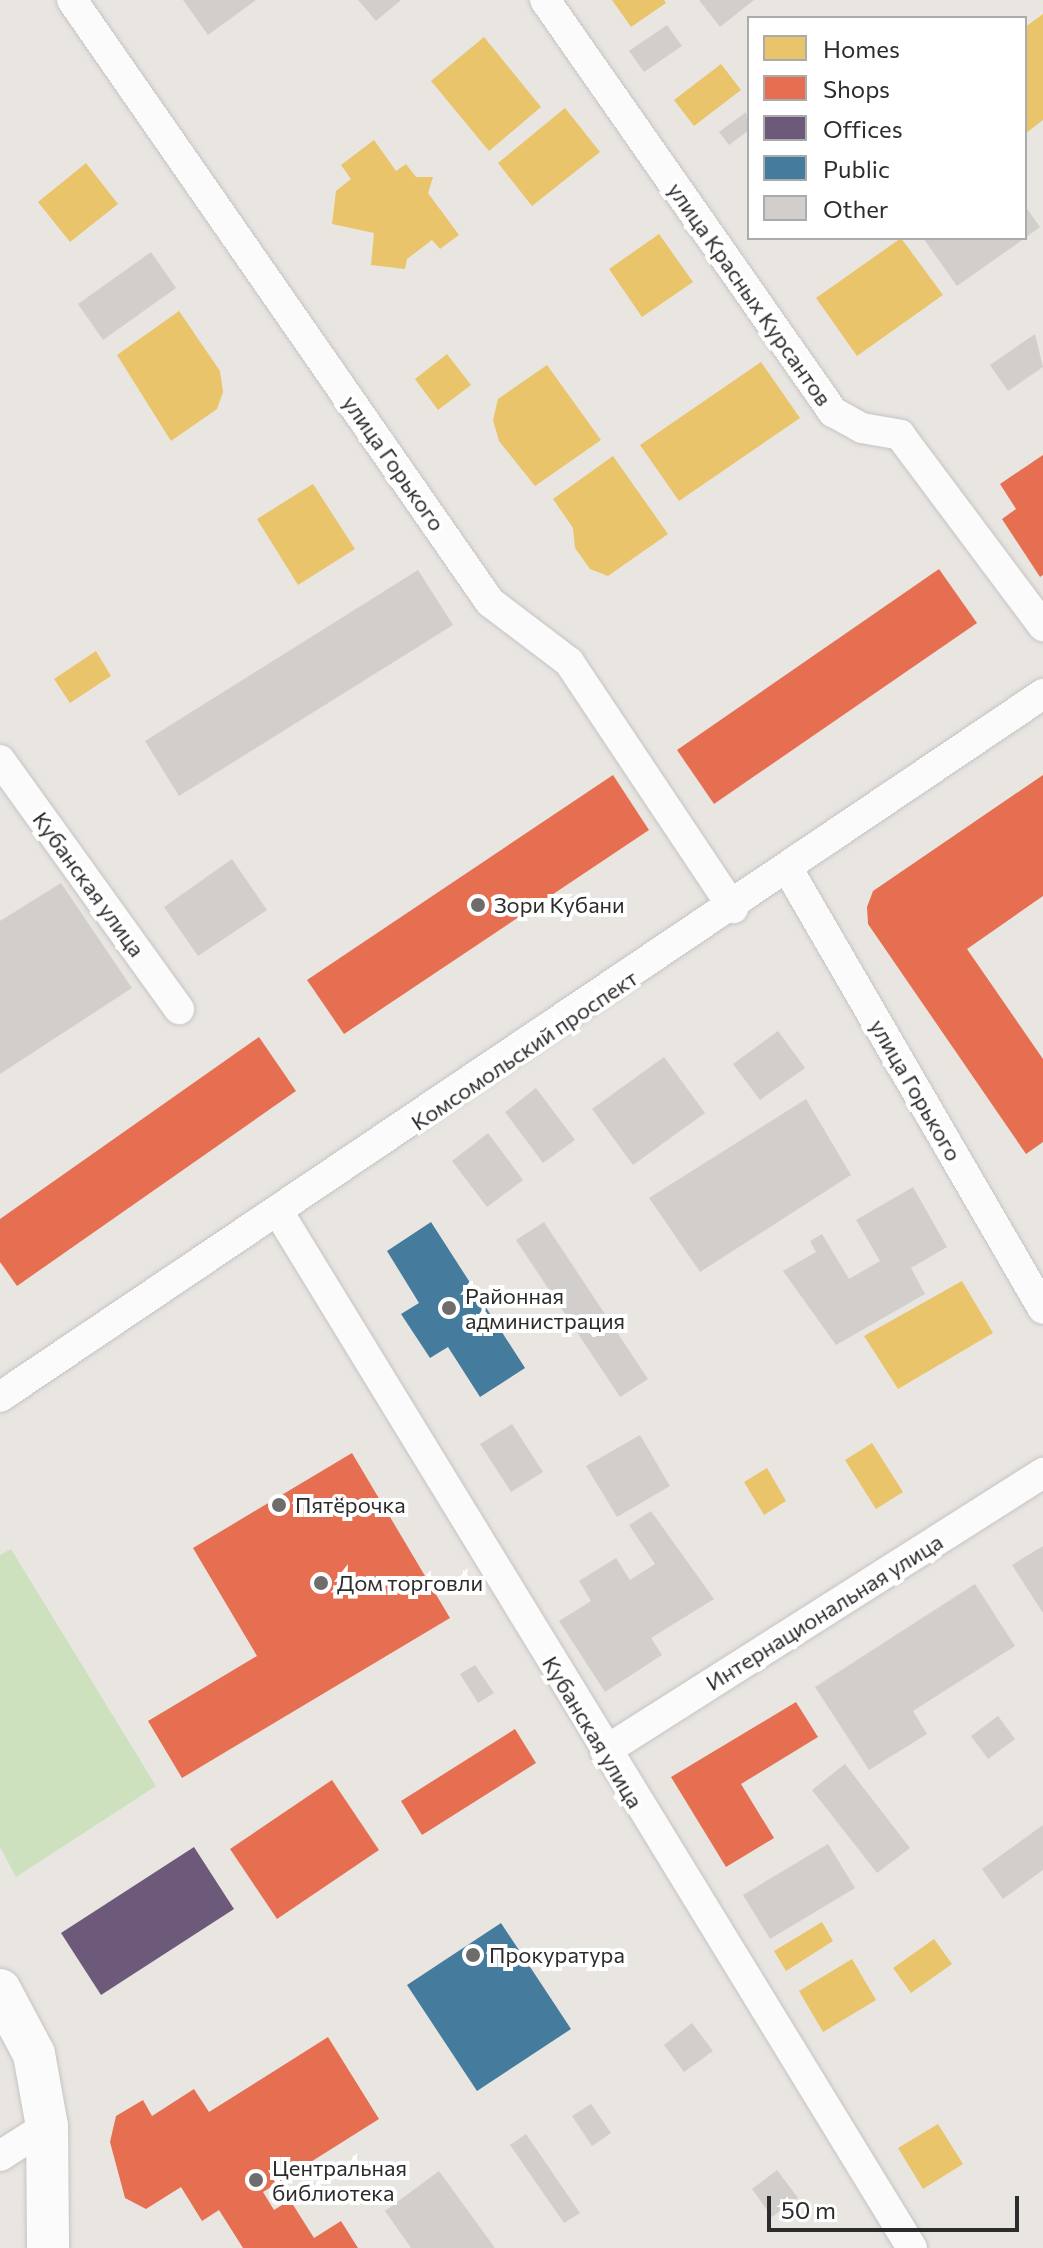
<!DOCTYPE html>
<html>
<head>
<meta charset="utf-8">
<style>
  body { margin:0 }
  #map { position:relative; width:1043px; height:2248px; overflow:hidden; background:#e9e6e2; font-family:Commissioner,sans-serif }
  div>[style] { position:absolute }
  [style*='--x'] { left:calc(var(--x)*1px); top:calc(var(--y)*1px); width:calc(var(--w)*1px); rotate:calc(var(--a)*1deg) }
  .green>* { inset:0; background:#cde1be }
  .homes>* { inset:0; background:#e9c46a }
  .shops>* { inset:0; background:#e76f51 }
  .offices>* { inset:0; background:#6d597a }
  .public>* { inset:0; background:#457b9d }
  .building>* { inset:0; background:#d1cecb }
  .roads { filter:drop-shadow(0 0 2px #c6c4c4) drop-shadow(0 0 2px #c6c4c4) }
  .minor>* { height:30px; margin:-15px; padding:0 15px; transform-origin:15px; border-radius:15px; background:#fcfbfb }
  .secondary>* { height:42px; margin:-21px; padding:0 21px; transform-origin:21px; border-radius:21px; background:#fcfbfb }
  .dots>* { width:22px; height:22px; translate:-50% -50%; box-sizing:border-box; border:4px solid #fff; border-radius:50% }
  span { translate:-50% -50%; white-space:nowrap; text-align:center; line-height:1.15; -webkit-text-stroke:8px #fff; paint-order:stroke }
  .street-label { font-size:22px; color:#2c2c2c }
  .poi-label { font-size:22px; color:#2c2c2c }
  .left { translate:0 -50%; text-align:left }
  .legend { position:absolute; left:747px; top:16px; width:280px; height:224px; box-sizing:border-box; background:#fff; border:2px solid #ababab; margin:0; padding:10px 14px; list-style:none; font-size:24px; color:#2c2c2c }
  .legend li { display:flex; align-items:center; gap:16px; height:40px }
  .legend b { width:40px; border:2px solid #ababab }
  .scale { position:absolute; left:767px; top:2196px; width:252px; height:36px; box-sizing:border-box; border:4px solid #2c2c2c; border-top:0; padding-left:10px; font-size:24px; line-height:28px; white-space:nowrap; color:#2c2c2c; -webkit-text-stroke:6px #fff; paint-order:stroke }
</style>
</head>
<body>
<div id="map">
  <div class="green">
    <div style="clip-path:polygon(11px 1549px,156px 1786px,16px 1877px,0 1847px,0 1555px)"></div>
  </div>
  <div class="homes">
    <div style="clip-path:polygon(612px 0,664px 0,666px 3px,631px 27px)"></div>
    <div style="clip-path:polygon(1043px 14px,1043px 120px,1025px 134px,1025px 27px)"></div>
    <div style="clip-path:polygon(484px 37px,541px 107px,489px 151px,431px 81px)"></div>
    <div style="clip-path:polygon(721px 64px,741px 90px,694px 126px,674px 100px)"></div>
    <div style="clip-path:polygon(565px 108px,600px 152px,532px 206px,498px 163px)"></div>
    <div style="clip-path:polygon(374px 140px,396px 171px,406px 164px,416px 177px,433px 177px,428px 193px,459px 235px,440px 249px,432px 240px,407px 259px,405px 269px,371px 265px,374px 233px,332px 224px,336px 191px,351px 179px,341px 165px)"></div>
    <div style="clip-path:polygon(86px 163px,118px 204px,70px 242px,38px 202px)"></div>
    <div style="clip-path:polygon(659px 234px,693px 282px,642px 317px,609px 269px)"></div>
    <div style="clip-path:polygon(901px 238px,943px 295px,857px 356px,816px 298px)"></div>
    <div style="clip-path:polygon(179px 311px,220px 371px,223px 392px,217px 409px,171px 441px,117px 355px)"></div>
    <div style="clip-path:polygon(447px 354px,471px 385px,438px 410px,415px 379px)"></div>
    <div style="clip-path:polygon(761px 362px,800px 418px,679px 501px,640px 445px)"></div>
    <div style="clip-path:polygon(547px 365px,601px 440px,535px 486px,499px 441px,493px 420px,498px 399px)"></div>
    <div style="clip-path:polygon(613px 456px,668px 534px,608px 576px,590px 569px,575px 548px,573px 528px,553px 499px)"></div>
    <div style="clip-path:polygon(313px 484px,355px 549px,298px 585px,257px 519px)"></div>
    <div style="clip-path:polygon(96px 651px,111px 676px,70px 703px,54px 679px)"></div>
    <div style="clip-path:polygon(962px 1281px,993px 1333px,898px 1389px,864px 1336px)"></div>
    <div style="clip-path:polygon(872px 1443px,903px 1492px,876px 1509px,845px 1460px)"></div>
    <div style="clip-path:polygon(767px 1468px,786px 1501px,764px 1515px,744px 1482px)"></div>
    <div style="clip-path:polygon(822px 1922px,833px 1941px,786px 1971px,774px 1951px)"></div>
    <div style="clip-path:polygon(934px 1939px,952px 1964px,911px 1993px,893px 1968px)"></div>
    <div style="clip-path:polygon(852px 1959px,876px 2000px,823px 2032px,799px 1991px)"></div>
    <div style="clip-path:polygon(938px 2124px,963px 2164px,923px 2189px,898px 2148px)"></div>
  </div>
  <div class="shops">
    <div style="clip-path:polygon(1043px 455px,1043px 575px,1040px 577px,1002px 519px,1016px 509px,1000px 484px)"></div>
    <div style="clip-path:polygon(939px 569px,977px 623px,714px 804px,677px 750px)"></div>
    <div style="clip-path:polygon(613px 775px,649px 830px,344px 1034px,307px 980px)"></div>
    <div style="clip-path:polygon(1043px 775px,1043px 896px,967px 949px,1043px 1059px,1043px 1142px,1026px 1154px,868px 924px,867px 907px,873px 891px)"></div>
    <div style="clip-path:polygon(259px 1037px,296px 1091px,17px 1286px,0 1262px,0 1219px)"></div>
    <div style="clip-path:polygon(352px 1453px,450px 1618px,182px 1778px,148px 1721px,257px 1656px,193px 1548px)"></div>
    <div style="clip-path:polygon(796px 1702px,818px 1737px,741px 1784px,774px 1838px,726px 1867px,671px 1777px)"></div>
    <div style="clip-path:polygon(515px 1729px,536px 1763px,422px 1835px,401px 1801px)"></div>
    <div style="clip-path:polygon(332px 1780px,379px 1850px,277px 1919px,230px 1849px)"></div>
    <div style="clip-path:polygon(328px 2037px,379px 2119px,263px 2192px,274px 2210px,290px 2200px,314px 2238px,341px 2221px,358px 2248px,243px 2248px,219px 2210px,202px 2221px,181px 2187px,146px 2209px,125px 2198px,110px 2142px,116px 2116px,143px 2100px,152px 2116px,194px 2089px,209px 2112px)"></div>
  </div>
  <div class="offices">
    <div style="clip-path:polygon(194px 1847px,234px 1909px,101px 1995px,61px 1933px)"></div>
  </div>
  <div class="public">
    <div style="clip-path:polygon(431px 1222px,525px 1368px,480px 1397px,448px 1347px,430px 1358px,401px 1314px,419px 1303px,387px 1251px)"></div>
    <div style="clip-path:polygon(501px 1923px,571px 2029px,477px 2091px,407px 1985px)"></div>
  </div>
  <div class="building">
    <div style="clip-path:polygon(183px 0,256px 0,208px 35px)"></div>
    <div style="clip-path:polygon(358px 0,401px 0,376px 21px)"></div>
    <div style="clip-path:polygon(699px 0,754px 0,720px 27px)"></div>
    <div style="clip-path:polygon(667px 25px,682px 46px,644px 72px,629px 51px)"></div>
    <div style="clip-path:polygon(746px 112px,749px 130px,729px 145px,719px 132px)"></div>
    <div style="clip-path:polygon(1025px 206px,1040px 227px,1025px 238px)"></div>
    <div style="clip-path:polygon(923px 238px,1025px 238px,957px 286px)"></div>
    <div style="clip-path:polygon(151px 252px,176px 288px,103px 340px,78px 304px)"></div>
    <div style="clip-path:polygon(1035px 334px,1043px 367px,1008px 391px,990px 365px)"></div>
    <div style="clip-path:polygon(418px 570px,453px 625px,179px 796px,145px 741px)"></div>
    <div style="clip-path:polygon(232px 859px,267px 910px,198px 956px,164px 907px)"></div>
    <div style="clip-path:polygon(61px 883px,132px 988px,0 1074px,0 921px)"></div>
    <div style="clip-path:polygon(778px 1031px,805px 1068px,760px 1100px,733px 1064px)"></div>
    <div style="clip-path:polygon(664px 1057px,705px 1113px,633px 1165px,592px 1109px)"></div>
    <div style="clip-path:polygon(536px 1088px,575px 1140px,543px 1163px,505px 1112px)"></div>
    <div style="clip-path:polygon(806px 1099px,851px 1175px,700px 1272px,649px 1198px)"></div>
    <div style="clip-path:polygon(488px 1133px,523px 1180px,487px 1207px,452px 1161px)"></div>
    <div style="clip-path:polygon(913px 1187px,947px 1247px,911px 1268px,925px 1294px,836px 1345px,783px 1271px,816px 1252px,810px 1241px,822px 1234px,849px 1279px,880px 1261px,856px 1220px)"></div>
    <div style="clip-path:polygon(544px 1222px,648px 1379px,620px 1397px,516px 1240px)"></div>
    <div style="clip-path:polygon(512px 1424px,543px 1472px,511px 1492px,480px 1444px)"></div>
    <div style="clip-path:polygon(640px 1435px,670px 1486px,617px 1517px,586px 1466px)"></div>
    <div style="clip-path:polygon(651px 1511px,714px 1599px,651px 1638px,662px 1655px,605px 1692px,559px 1621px,591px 1601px,579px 1581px,616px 1558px,630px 1580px,655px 1564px,629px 1525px)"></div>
    <div style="clip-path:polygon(1043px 1546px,1043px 1613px,1012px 1565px)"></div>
    <div style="clip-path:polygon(975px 1584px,1015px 1646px,913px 1711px,927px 1734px,869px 1770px,815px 1687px)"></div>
    <div style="clip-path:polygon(475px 1665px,494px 1693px,478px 1703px,460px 1674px)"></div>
    <div style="clip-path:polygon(998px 1716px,1015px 1739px,988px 1759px,971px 1736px)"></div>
    <div style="clip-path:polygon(845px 1764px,910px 1848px,877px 1873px,812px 1790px)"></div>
    <div style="clip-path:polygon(1043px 1825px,1043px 1870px,1003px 1899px,982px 1869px)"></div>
    <div style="clip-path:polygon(828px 1844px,855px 1888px,770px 1939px,743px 1895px)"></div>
    <div style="clip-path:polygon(692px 2023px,713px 2051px,684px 2072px,664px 2045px)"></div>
    <div style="clip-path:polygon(591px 2104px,611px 2133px,592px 2146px,572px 2116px)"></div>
    <div style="clip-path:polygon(526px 2134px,580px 2213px,564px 2223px,510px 2145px)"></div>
    <div style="clip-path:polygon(777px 2170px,798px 2198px,772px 2217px,752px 2189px)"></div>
    <div style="clip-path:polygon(439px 2171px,495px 2248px,411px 2248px,385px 2211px)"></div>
  </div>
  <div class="roads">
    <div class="minor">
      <div style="--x:72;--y:0;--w:733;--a:55.23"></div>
      <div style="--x:490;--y:602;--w:99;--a:37.2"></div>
      <div style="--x:569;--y:662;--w:296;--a:56.3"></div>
      <div style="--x:545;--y:0;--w:503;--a:55.05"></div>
      <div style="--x:833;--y:412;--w:33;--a:29"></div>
      <div style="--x:862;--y:428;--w:39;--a:10"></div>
      <div style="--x:900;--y:435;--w:239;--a:53.2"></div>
      <div style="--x:0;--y:760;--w:307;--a:54.3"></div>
      <div style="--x:789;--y:871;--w:506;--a:59.89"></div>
      <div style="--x:279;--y:1213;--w:1213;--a:58.55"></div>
      <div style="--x:0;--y:1397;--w:1258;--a:-33.98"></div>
      <div style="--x:605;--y:1751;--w:519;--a:-32.4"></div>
      <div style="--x:0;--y:2156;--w:56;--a:-32.6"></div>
    </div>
    <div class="secondary">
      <div style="--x:0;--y:1990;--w:72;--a:62"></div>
      <div style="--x:34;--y:2054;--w:73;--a:79.8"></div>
      <div style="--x:47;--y:2126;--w:122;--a:89.5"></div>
    </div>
  </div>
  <div class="dots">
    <div style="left:478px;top:905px;background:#6e6d6c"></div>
    <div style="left:449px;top:1308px;background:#6e6d6c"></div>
    <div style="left:279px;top:1505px;background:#6e6d6c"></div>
    <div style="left:321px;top:1583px;background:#6e6d6c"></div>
    <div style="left:473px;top:1955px;background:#6e6d6c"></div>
    <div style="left:256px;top:2180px;background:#6e6d6c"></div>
  </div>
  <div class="street-label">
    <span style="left:750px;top:294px;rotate:55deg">улица Красных Курсантов</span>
    <span style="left:394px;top:463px;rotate:55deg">улица Горького</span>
    <span style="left:89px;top:884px;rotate:54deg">Кубанская улица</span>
    <span style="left:524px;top:1050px;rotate:-34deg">Комсомольский проспект</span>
    <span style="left:916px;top:1090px;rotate:60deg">улица Горького</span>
    <span style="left:824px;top:1612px;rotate:-32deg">Интернациональная улица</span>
    <span style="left:593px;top:1732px;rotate:59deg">Кубанская улица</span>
  </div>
  <div class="poi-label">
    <span class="left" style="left:494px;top:905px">Зори Кубани</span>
    <span class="left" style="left:465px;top:1308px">Районная<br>администрация</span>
    <span class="left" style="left:295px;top:1505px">Пятёрочка</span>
    <span class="left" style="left:337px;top:1583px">Дом торговли</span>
    <span class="left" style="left:489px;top:1955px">Прокуратура</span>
    <span class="left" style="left:272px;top:2180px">Центральная<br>библиотека</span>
  </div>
  <ul class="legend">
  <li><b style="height:22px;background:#e9c46a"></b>Homes</li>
  <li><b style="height:22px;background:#e76f51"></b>Shops</li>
  <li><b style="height:22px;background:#6d597a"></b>Offices</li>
  <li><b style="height:22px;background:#457b9d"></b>Public</li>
  <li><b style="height:22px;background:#d1cecb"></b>Other</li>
  </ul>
  <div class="scale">50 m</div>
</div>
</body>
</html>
